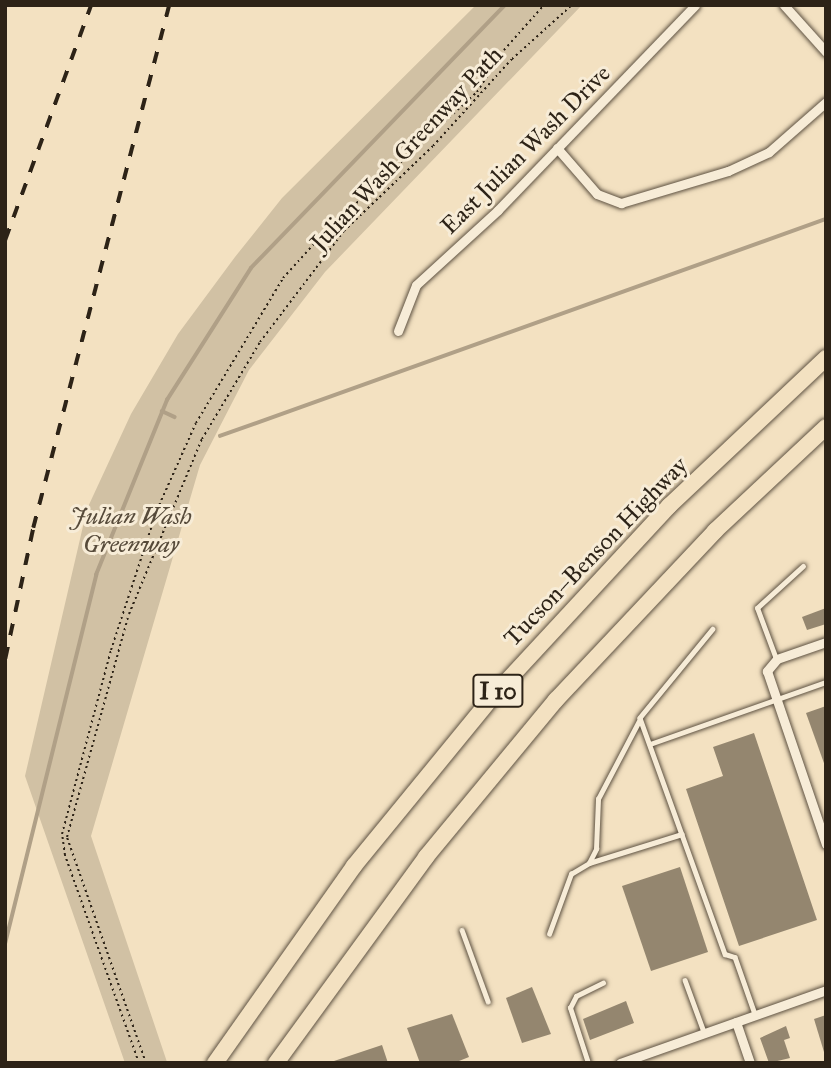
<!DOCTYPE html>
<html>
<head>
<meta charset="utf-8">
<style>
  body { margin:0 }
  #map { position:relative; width:831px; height:1068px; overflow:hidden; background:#f3e1c1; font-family:"IM FELL Great Primer",serif }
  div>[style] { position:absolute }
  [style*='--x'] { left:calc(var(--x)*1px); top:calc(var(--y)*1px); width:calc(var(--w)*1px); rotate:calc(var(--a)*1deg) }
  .green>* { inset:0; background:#d1c1a4 }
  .stream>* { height:3.5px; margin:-1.75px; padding:0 1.75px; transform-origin:1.75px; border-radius:1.75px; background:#b0a087 }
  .building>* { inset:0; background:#94866f }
  .path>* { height:2px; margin-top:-1px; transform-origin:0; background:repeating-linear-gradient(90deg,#2d2317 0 2px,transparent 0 5.5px) }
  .roads { filter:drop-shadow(0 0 2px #5e5242) drop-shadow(0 0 2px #5e5242) }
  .lane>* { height:4.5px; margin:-2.25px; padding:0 2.25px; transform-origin:2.25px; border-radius:2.25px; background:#f7ecd7 }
  .street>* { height:9px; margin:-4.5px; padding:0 4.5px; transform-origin:4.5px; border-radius:4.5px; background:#f7ecd7 }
  .highway>* { height:16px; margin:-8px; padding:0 8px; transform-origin:8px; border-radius:8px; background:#f3e1c1 }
  .rail>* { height:3.5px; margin-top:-1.75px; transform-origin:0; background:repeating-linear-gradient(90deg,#2d2317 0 12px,transparent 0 24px) }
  span { translate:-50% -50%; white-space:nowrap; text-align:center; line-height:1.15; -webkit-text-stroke:6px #f7ecd7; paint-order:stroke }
  .shield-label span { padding:2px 5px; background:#f7ecd7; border:2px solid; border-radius:5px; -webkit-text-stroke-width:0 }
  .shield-label { font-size:23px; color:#2d2317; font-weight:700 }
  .street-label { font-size:24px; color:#2d2317 }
  .park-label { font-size:24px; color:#564a3a; font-style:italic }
  .frame { position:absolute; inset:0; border:7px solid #2d2317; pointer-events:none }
</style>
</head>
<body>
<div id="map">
  <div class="green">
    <div style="clip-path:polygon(476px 5px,582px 5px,325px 272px,249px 370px,200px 465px,91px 836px,167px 1062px,125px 1063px,25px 776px,87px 509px,131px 414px,178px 334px,235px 257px,282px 198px)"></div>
  </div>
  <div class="stream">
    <div style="--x:162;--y:411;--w:14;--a:25"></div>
    <div style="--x:220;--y:436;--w:644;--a:-19.7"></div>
    <div style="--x:5;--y:944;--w:380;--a:-76.1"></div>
    <div style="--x:96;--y:575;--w:189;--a:-67.9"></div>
    <div style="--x:167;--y:400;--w:156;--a:-57.5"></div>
    <div style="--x:251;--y:268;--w:366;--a:-46"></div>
  </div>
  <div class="building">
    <div style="clip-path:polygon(826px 608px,826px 624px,807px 630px,802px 617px)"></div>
    <div style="clip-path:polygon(826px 706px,826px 766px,825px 766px,806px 713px)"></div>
    <div style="clip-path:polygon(754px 733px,817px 920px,739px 946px,686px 789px,723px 776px,713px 747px)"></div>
    <div style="clip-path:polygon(680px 867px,708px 952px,651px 971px,622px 886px)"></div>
    <div style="clip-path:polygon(532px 987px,551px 1034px,522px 1043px,506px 998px)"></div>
    <div style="clip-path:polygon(626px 1001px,634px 1023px,590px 1040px,583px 1019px)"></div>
    <div style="clip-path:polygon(452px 1014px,469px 1057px,454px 1063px,420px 1063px,407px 1028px)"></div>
    <div style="clip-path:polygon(826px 1015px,826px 1052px,824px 1052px,814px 1019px)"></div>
    <div style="clip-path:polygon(786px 1026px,790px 1038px,784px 1040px,790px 1058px,769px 1063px,760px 1038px)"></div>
    <div style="clip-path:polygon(382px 1045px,388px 1063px,334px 1063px,334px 1061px)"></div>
  </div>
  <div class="path">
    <div style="--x:139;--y:1063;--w:221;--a:-109.6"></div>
    <div style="--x:65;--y:855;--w:21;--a:-98"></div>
    <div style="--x:62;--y:834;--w:190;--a:-75.1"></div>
    <div style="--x:111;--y:650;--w:147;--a:-71.8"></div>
    <div style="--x:157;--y:510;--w:95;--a:-65.9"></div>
    <div style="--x:196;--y:423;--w:169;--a:-59"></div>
    <div style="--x:283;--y:278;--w:61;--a:-47.7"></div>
    <div style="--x:324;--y:233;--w:208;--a:-42.7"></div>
    <div style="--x:477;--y:92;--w:50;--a:-57.3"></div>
    <div style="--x:504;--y:50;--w:60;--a:-48.4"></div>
    <div style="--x:146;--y:1063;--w:239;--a:-109.3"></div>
    <div style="--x:67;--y:837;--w:231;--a:-74.5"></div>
    <div style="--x:129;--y:614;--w:190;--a:-67.4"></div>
    <div style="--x:202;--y:439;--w:113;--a:-59.1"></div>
    <div style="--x:260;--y:342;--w:139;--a:-52.9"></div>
    <div style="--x:344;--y:231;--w:123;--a:-43.7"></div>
    <div style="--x:433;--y:146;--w:118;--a:-47.8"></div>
    <div style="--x:512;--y:59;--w:81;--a:-42"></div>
  </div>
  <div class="roads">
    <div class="lane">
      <div style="--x:713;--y:629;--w:115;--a:129.4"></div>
      <div style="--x:640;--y:718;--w:251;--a:70.2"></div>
      <div style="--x:725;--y:954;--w:10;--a:17"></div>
      <div style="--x:735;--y:957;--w:60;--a:70.7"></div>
      <div style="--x:776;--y:659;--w:54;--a:-110.4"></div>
      <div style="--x:757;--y:608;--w:62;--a:-42.4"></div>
      <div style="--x:650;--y:744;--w:187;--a:-19.4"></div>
      <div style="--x:589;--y:863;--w:16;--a:-63"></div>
      <div style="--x:596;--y:849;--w:50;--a:-87.7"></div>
      <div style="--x:598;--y:799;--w:90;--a:-62.3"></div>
      <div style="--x:462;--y:930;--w:76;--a:69.9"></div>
      <div style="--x:549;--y:934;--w:64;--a:-69.9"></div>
      <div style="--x:571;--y:874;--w:21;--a:-31"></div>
      <div style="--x:589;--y:863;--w:97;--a:-17.3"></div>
      <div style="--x:685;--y:980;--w:55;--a:69.9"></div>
      <div style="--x:588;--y:1063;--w:58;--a:-108.1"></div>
      <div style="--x:570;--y:1008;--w:13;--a:-63"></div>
      <div style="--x:576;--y:996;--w:30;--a:-26"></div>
    </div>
    <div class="street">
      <div style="--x:784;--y:5;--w:63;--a:48.2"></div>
      <div style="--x:557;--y:148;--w:61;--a:49"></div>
      <div style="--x:597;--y:194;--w:26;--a:21"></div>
      <div style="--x:621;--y:203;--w:112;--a:-16.7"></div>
      <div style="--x:728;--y:171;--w:45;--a:-24.9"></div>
      <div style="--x:769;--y:152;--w:76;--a:-41.3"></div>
      <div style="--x:398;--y:331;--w:49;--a:-68.6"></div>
      <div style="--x:416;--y:285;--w:111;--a:-42.4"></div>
      <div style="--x:498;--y:210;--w:284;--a:-46.1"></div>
      <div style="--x:826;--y:642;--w:52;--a:160.9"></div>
      <div style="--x:777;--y:659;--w:16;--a:130"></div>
      <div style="--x:767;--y:671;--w:183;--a:71.2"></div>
      <div style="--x:736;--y:1022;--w:43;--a:71.1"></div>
      <div style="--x:620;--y:1063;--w:219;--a:-19.5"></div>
    </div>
    <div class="highway">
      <div style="--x:215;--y:1063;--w:241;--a:-54.8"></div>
      <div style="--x:354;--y:866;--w:221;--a:-50.7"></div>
      <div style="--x:494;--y:695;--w:258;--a:-47.2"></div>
      <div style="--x:669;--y:506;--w:216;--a:-43.3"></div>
      <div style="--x:276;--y:1063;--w:255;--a:-53.9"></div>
      <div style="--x:426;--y:857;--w:204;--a:-50.4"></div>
      <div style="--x:556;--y:700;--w:232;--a:-46.7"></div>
      <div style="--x:715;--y:531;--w:152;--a:-43.1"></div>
    </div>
  </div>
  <div class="rail">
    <div style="--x:5;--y:240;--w:250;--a:-69.9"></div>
    <div style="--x:5;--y:659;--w:134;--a:-77.9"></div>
    <div style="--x:33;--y:528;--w:540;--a:-75.42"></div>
  </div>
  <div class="shield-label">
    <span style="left:498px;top:691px">I 10</span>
  </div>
  <div class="street-label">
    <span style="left:407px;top:149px;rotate:-47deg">Julian Wash Greenway Path</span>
    <span style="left:526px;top:150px;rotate:-45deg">East Julian Wash Drive</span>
    <span style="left:596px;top:552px;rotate:-46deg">Tucson–Benson Highway</span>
  </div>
  <div class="park-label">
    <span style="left:131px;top:531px">Julian Wash<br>Greenway</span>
  </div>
  <div class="frame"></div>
</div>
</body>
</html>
